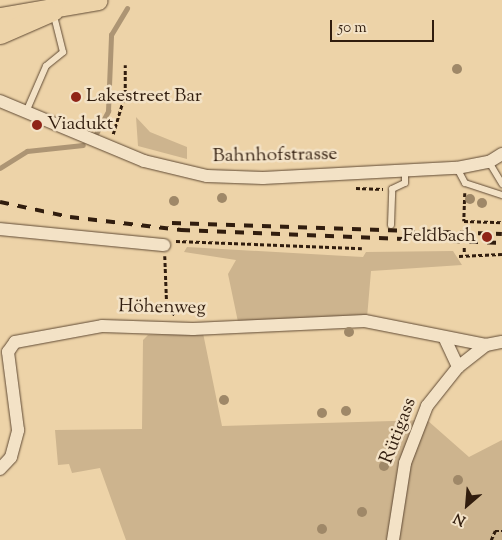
<!DOCTYPE html>
<html>
<head>
<meta charset="utf-8">
<style>
  body { margin:0 }
  #map { position:relative; width:502px; height:540px; overflow:hidden; background:#edd3a8; font-family:"Sorts Mill Goudy",serif }
  div>[style] { position:absolute }
  [style*='--x'] { left:calc(var(--x)*1px); top:calc(var(--y)*1px); width:calc(var(--w)*1px); rotate:calc(var(--a)*1deg) }
  .green>* { inset:0; background:#cdb48e }
  .stream>* { height:4.5px; margin:-2.25px; padding:0 2.25px; transform-origin:2.25px; border-radius:2.25px; background:#ad9574 }
  .path>* { height:2.5px; margin-top:-1.25px; transform-origin:0; background:repeating-linear-gradient(90deg,#311d0e 0 4px,transparent 0 6.5px) }
  .roads { filter:drop-shadow(0 0 1px #604a34) drop-shadow(0 0 1px #604a34) }
  .lane>* { height:6px; margin:-3px; padding:0 3px; transform-origin:3px; border-radius:3px; background:#f3e2c6 }
  .street>* { height:12px; margin:-6px; padding:0 6px; transform-origin:6px; border-radius:6px; background:#f3e2c6 }
  .primary>* { height:19px; margin:-9.5px; padding:0 9.5px; transform-origin:9.5px; border-radius:9.5px; background:#edd3a8 }
  .rail>* { height:4px; margin-top:-2px; transform-origin:0; background:repeating-linear-gradient(90deg,#311d0e 0 9px,transparent 0 18px) }
  .trees>* { width:10px; height:10px; margin:-5px; border-radius:50%; background:#9f8868 }
  .dots>* { width:14px; height:14px; translate:-50% -50%; box-sizing:border-box; border:2px solid #f3e2c6; border-radius:50% }
  span { translate:-50% -50%; white-space:nowrap; text-align:center; line-height:1.15; -webkit-text-stroke:5px #f3e2c6; paint-order:stroke }
  .poi-label { font-size:19px; color:#311d0e }
  .left { translate:0 -50%; text-align:left }
  .right { translate:-100% -50%; text-align:right }
  .street-label { font-size:19px; color:#311d0e }
  .north { position:absolute; left:442px; top:480px; width:50px; height:50px; -webkit-text-stroke:4px #f3e2c6; paint-order:stroke; rotate:207deg; font-size:14px; font-weight:700; line-height:20px; text-align:center; color:#311d0e }
  .north::after { content:''; display:block; margin:auto; width:18px; height:22px; background:#311d0e; clip-path:polygon(50% 0,100% 100%,50% 72%,0 100%) }
  .scale { position:absolute; left:330px; top:20px; width:104px; height:22px; box-sizing:border-box; border:2px solid #311d0e; border-top:0; padding-left:6px; font-size:15px; line-height:18px; white-space:nowrap; color:#311d0e; -webkit-text-stroke:4px #f3e2c6; paint-order:stroke }
</style>
</head>
<body>
<div id="map">
  <div class="green">
    <div style="clip-path:polygon(136px 117px,150px 132px,187px 147px,187px 159px,138px 146px)"></div>
    <div style="clip-path:polygon(187px 247px,363px 257px,366px 252px,453px 251px,462px 265px,371px 271px,367px 318px,238px 322px,228px 274px,236px 260px,184px 252px)"></div>
    <div style="clip-path:polygon(203px 333px,222px 426px,427px 420px,469px 457px,502px 440px,502px 540px,126px 540px,100px 468px,72px 473px,69px 464px,58px 465px,55px 430px,142px 429px,143px 340px,148px 335px)"></div>
  </div>
  <div class="stream">
    <div style="--x:96;--y:134;--w:26;--a:-62"></div>
    <div style="--x:108;--y:111;--w:76;--a:-87.7"></div>
    <div style="--x:111;--y:35;--w:31;--a:-59"></div>
    <div style="--x:0;--y:168;--w:32;--a:-32"></div>
    <div style="--x:27;--y:151;--w:56;--a:-6.1"></div>
  </div>
  <div class="path">
    <div style="--x:113;--y:134;--w:42;--a:-73.3"></div>
    <div style="--x:125;--y:94;--w:29;--a:-90"></div>
    <div style="--x:356;--y:188;--w:27;--a:2"></div>
    <div style="--x:465;--y:193;--w:28;--a:92"></div>
    <div style="--x:464;--y:221;--w:38;--a:2"></div>
    <div style="--x:176;--y:241;--w:186;--a:2.2"></div>
    <div style="--x:464;--y:252;--w:6;--a:-90"></div>
    <div style="--x:165;--y:256;--w:51;--a:87.8"></div>
    <div style="--x:167;--y:307;--w:11;--a:45"></div>
    <div style="--x:459;--y:256;--w:43;--a:-2.7"></div>
    <div style="--x:491;--y:540;--w:10;--a:-66"></div>
    <div style="--x:495;--y:531;--w:7;--a:0"></div>
  </div>
  <div class="roads">
    <div class="lane">
      <div style="--x:26;--y:112;--w:50;--a:-66.5"></div>
      <div style="--x:46;--y:66;--w:22;--a:-39"></div>
      <div style="--x:63;--y:52;--w:41;--a:-104"></div>
      <div style="--x:489;--y:162;--w:26;--a:59"></div>
      <div style="--x:457;--y:168;--w:17;--a:62"></div>
      <div style="--x:465;--y:183;--w:39;--a:18"></div>
      <div style="--x:391;--y:225;--w:36;--a:-88"></div>
      <div style="--x:392;--y:189;--w:14;--a:-25"></div>
      <div style="--x:405;--y:183;--w:12;--a:-90"></div>
    </div>
    <div class="street">
      <div style="--x:0;--y:101;--w:156;--a:22.6"></div>
      <div style="--x:144;--y:161;--w:65;--a:13.4"></div>
      <div style="--x:207;--y:176;--w:56;--a:2"></div>
      <div style="--x:263;--y:178;--w:194;--a:-3"></div>
      <div style="--x:457;--y:168;--w:33;--a:-11"></div>
      <div style="--x:489;--y:162;--w:15;--a:-32"></div>
      <div style="--x:0;--y:229;--w:165;--a:5.6"></div>
      <div style="--x:445;--y:339;--w:31;--a:65"></div>
      <div style="--x:0;--y:469;--w:16;--a:-47"></div>
      <div style="--x:11;--y:457;--w:28;--a:-75"></div>
      <div style="--x:18;--y:430;--w:79;--a:-97.3"></div>
      <div style="--x:8;--y:352;--w:12;--a:-55"></div>
      <div style="--x:15;--y:342;--w:88;--a:-10.4"></div>
      <div style="--x:102;--y:326;--w:91;--a:1.9"></div>
      <div style="--x:193;--y:329;--w:172;--a:-2.7"></div>
      <div style="--x:365;--y:321;--w:123;--a:11.2"></div>
      <div style="--x:393;--y:540;--w:78;--a:-81.1"></div>
      <div style="--x:405;--y:463;--w:61;--a:-68.9"></div>
      <div style="--x:427;--y:406;--w:50;--a:-51.5"></div>
      <div style="--x:458;--y:367;--w:36;--a:-38"></div>
      <div style="--x:486;--y:345;--w:16;--a:-11"></div>
    </div>
    <div class="primary">
      <div style="--x:0;--y:17;--w:99;--a:-9.8"></div>
      <div style="--x:0;--y:34;--w:58;--a:-23.5"></div>
    </div>
  </div>
  <div class="rail">
    <div style="--x:0;--y:202;--w:72;--a:12.1"></div>
    <div style="--x:70;--y:217;--w:112;--a:6.7"></div>
    <div style="--x:181;--y:230;--w:321;--a:2.3"></div>
    <div style="--x:172;--y:223;--w:330;--a:1.9"></div>
  </div>
  <div class="trees">
    <div style="left:457px;top:69px"></div>
    <div style="left:222px;top:198px"></div>
    <div style="left:470px;top:199px"></div>
    <div style="left:174px;top:201px"></div>
    <div style="left:482px;top:203px"></div>
    <div style="left:349px;top:332px"></div>
    <div style="left:224px;top:400px"></div>
    <div style="left:346px;top:411px"></div>
    <div style="left:322px;top:413px"></div>
    <div style="left:384px;top:466px"></div>
    <div style="left:458px;top:480px"></div>
    <div style="left:362px;top:512px"></div>
    <div style="left:322px;top:529px"></div>
  </div>
  <div class="dots">
    <div style="left:76px;top:97px;background:#8f2418"></div>
    <div style="left:37px;top:125px;background:#8f2418"></div>
    <div style="left:487px;top:237px;background:#8f2418"></div>
  </div>
  <div class="poi-label">
    <span class="left" style="left:86px;top:97px">Lakestreet Bar</span>
    <span class="left" style="left:47px;top:125px">Viadukt</span>
    <span class="right" style="left:476px;top:237px">Feldbach</span>
  </div>
  <div class="street-label">
    <span style="left:275px;top:156px;rotate:-1deg">Bahnhofstrasse</span>
    <span style="left:162px;top:308px;rotate:1deg">Höhenweg</span>
    <span style="left:399px;top:431px;rotate:-69deg">Rütigass</span>
  </div>
  <div class="north">N</div>
  <div class="scale">50 m</div>
</div>
</body>
</html>
